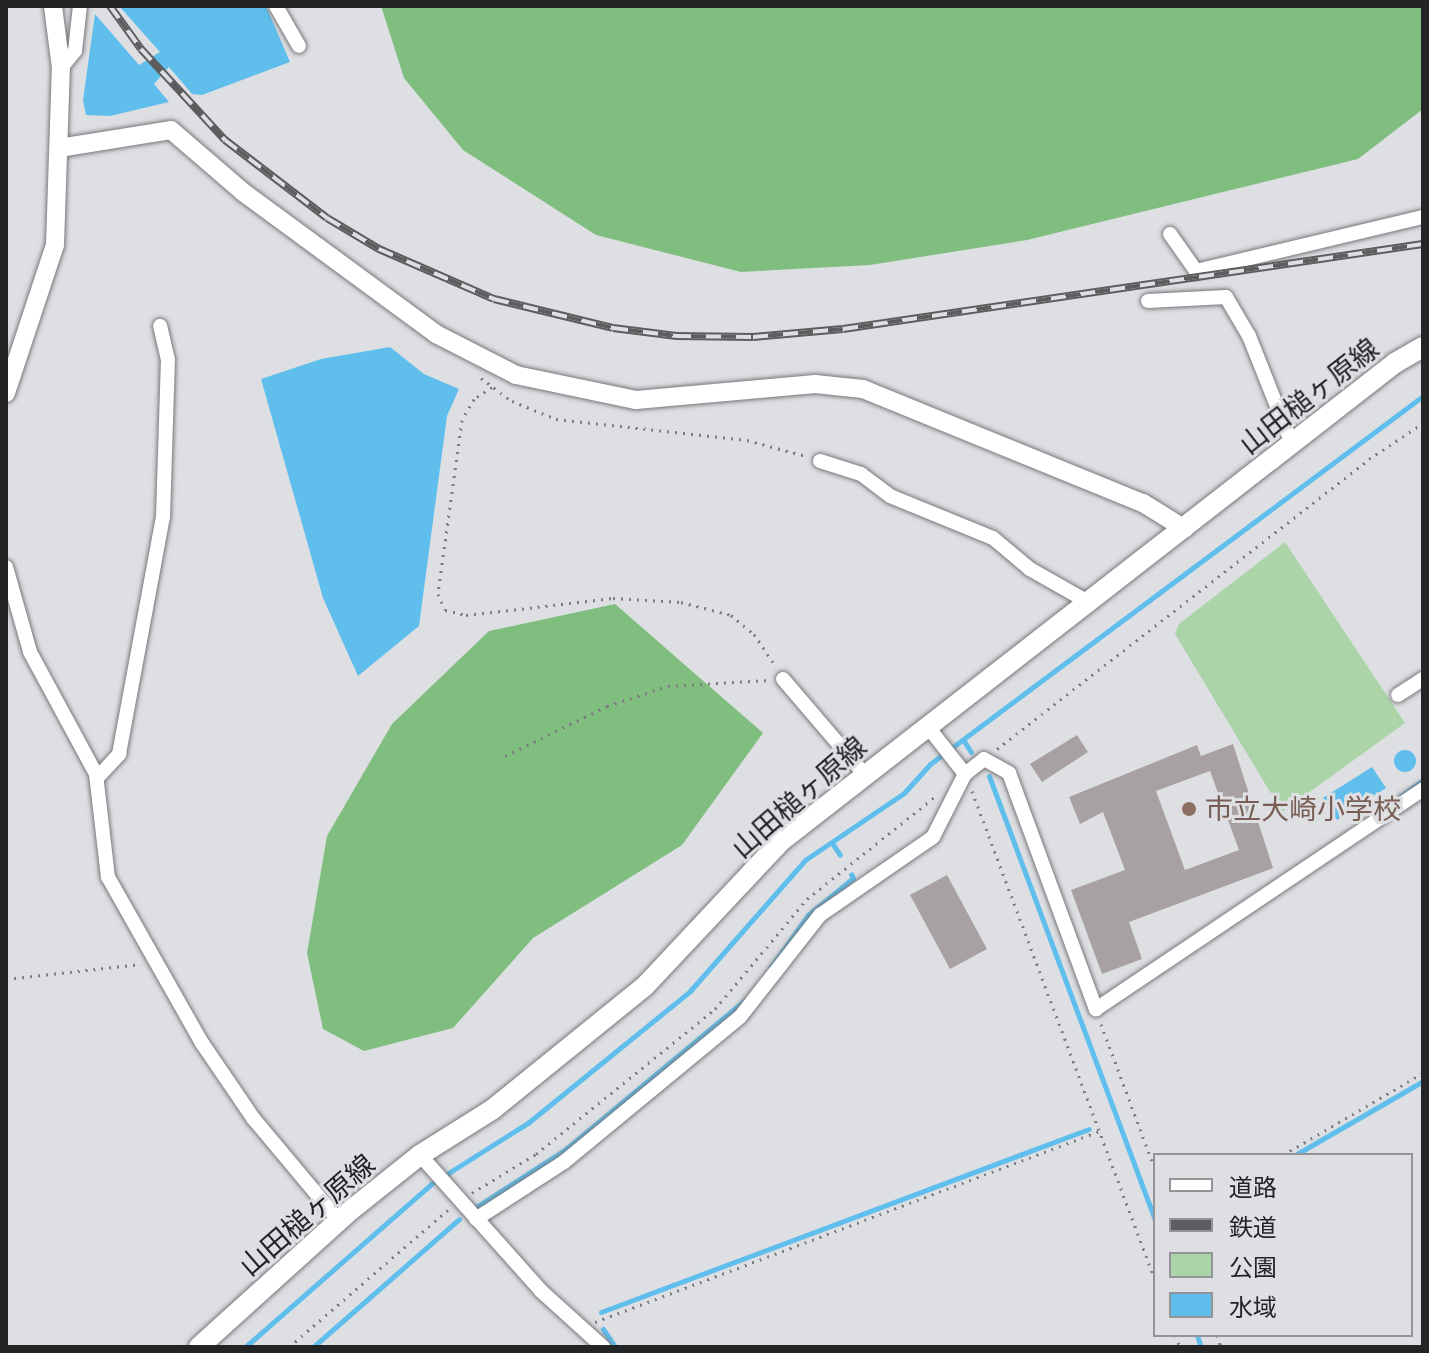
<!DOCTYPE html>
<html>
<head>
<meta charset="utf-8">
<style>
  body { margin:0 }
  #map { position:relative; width:1429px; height:1353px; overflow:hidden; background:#dedfe3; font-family:"Public Sans","Noto Sans JP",sans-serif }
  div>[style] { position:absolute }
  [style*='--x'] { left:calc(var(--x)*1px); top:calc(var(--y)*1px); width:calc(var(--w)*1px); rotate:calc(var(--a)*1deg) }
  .green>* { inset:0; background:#abd5a9 }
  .forest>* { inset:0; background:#7fbe7e }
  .water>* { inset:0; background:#5fbeec }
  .round { border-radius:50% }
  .stream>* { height:5px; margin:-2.5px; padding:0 2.5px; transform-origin:2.5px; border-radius:2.5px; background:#5fbeec }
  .building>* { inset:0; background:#a7a2a1 }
  .path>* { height:3px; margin-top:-1.5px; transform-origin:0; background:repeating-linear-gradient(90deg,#7d7e81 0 2px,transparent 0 8px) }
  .roads { filter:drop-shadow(0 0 2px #77787b) drop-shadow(0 0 2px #77787b) }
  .minor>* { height:14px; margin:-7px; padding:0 7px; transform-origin:7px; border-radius:7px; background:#fff }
  .tertiary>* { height:18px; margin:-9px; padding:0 9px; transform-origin:9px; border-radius:9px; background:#fff }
  .secondary>* { height:20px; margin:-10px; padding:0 10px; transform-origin:10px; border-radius:10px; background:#fff }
  .rail>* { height:8px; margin-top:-4px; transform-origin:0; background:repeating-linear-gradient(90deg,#dedfe3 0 15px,#5c5d5e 0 30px); box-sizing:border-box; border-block:2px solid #5c5d5e }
  .dots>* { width:22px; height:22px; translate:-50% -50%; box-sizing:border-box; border:4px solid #dedfe3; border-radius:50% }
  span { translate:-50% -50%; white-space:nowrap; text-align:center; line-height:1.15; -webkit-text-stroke:6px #dedfe3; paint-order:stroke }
  .street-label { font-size:28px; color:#232425 }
  .education-label { font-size:28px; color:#785e54 }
  .left { translate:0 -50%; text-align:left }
  .frame { position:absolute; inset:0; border:8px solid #232425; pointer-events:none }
  .legend { position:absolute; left:1153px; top:1153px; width:260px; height:184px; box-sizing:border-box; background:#dedfe3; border:2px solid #939497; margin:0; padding:10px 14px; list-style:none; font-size:24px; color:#232425 }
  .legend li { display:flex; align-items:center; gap:16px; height:40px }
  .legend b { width:40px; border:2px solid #939497 }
</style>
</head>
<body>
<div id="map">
  <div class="green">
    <div style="clip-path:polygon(1285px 542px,1405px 723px,1282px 812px,1175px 634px,1179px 624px)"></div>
  </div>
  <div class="forest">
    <div style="clip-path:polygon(381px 6px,1423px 6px,1423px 109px,1358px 159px,1027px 240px,870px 265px,741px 272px,596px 235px,463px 150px,404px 78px)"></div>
    <div style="clip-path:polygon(615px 604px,763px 733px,682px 845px,533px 938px,453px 1028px,364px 1051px,323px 1029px,307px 953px,327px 836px,392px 724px,489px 631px)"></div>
  </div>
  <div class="water">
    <div style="clip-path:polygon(119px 6px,266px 6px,290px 62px,202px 95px,192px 94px,169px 67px,154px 84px,169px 102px,110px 116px,86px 115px,83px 100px,95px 14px,139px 65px,160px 52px)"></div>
    <div style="clip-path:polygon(390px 347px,424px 374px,459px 389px,447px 416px,419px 626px,358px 676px,323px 598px,261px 379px,321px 359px)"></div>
    <div class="round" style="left:1394px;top:750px;width:22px;height:22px"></div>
    <div style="clip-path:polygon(1372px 767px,1386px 788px,1337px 820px,1323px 798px)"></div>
  </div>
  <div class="stream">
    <div style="--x:964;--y:741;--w:13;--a:58"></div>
    <div style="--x:989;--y:776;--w:474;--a:69.5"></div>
    <div style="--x:1401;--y:796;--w:27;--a:-36"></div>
    <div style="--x:832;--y:843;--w:14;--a:56"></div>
    <div style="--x:771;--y:967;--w:64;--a:-54.6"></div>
    <div style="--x:808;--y:915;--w:58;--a:-39.4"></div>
    <div style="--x:853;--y:878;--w:4;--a:-117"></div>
    <div style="--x:1295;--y:1155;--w:148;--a:-30"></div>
    <div style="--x:476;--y:1207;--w:107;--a:-32.8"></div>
    <div style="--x:566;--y:1149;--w:233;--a:-39.8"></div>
    <div style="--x:601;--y:1312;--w:521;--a:-20.56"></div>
    <div style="--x:603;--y:1329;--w:22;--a:56"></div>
    <div style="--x:1197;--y:1335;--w:13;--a:72"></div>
    <div style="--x:245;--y:1347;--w:247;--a:-41.2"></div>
    <div style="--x:431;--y:1184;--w:116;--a:-32.3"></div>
    <div style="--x:529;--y:1122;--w:208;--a:-39.1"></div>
    <div style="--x:690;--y:991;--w:174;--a:-48.7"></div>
    <div style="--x:805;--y:860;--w:120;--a:-34.1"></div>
    <div style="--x:904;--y:793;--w:39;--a:-48"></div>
    <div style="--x:930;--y:764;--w:615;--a:-36.74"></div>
    <div style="--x:313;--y:1347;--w:194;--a:-41.2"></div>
  </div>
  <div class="building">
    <div style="clip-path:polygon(1077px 735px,1088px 752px,1042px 782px,1030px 764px)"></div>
    <div style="clip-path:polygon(evenodd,1233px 744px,1273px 868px,1129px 922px,1142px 959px,1102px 974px,1071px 890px,1125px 870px,1103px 812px,1080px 824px,1069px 797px,1197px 745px,1201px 756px,1233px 744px,1210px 771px,1239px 850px,1185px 870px,1156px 791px,1210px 771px)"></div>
    <div style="clip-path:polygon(947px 875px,987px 949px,950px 969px,910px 895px)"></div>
  </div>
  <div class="path">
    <div style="--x:481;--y:378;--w:39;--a:37"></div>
    <div style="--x:512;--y:401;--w:48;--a:22.2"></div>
    <div style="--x:556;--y:419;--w:192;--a:6.3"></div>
    <div style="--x:747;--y:440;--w:61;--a:15.2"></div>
    <div style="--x:492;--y:387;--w:22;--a:146"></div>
    <div style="--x:474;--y:399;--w:24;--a:120"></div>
    <div style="--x:462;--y:420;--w:176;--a:97.9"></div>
    <div style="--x:438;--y:594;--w:17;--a:66"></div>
    <div style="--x:445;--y:610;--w:22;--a:13"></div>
    <div style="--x:466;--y:615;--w:148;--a:-6.6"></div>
    <div style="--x:613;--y:598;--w:68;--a:3.4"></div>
    <div style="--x:681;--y:602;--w:52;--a:14.6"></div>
    <div style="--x:731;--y:615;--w:30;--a:40"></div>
    <div style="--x:754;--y:634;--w:40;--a:56"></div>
    <div style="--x:997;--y:749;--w:472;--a:-37.9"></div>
    <div style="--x:1369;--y:459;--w:65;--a:-33.7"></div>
    <div style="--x:505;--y:756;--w:114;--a:-26.1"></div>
    <div style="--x:607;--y:706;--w:64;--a:-18.2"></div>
    <div style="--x:668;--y:686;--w:102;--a:-3.4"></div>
    <div style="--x:972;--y:791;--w:522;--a:69.48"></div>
    <div style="--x:6;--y:979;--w:136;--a:-6.3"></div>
    <div style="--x:1101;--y:1024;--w:155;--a:69.6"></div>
    <div style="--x:1283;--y:1155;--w:162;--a:-30.4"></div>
    <div style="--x:472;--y:1193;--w:75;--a:-31.4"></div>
    <div style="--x:536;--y:1154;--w:230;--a:-39"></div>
    <div style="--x:715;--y:1009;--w:143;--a:-50.1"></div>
    <div style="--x:807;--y:899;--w:164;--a:-38.6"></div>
    <div style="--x:595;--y:1322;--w:540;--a:-20.72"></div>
    <div style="--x:1175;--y:1335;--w:13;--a:67"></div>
    <div style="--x:1217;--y:1335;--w:13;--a:72"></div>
    <div style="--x:289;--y:1347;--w:213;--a:-40.8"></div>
  </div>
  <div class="roads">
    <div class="minor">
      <div style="--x:276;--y:6;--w:46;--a:60.1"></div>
      <div style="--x:61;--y:68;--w:22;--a:-51"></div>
      <div style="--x:75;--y:51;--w:45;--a:-83.7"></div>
      <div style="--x:1170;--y:234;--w:45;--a:54.9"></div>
      <div style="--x:1196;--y:271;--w:233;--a:-13.4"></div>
      <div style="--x:1148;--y:301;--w:78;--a:-2.9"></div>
      <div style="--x:1226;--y:297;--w:45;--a:59.5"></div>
      <div style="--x:1249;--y:336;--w:116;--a:68.3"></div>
      <div style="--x:820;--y:461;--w:43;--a:17.6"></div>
      <div style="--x:861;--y:474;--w:36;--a:37"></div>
      <div style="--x:890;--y:496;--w:111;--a:22.2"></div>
      <div style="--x:993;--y:538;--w:48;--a:40"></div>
      <div style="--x:1030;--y:569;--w:67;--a:29.6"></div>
      <div style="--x:6;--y:567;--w:88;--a:74.2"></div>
      <div style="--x:30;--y:652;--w:139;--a:61.6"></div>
      <div style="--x:96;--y:774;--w:104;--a:83.4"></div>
      <div style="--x:108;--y:877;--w:191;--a:60.5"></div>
      <div style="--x:202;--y:1043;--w:91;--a:55.8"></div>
      <div style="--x:253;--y:1118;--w:134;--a:50.1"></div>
      <div style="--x:783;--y:679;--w:125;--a:49.5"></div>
      <div style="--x:1398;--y:695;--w:30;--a:-33"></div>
      <div style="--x:928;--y:727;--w:60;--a:51.8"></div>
      <div style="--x:97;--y:778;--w:33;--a:-47"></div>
      <div style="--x:119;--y:754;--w:241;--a:-79.5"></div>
      <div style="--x:163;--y:517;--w:157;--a:-88.2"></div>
      <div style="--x:168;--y:360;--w:35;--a:-103"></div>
      <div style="--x:420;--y:1155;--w:182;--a:48.3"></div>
      <div style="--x:541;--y:1291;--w:84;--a:42.1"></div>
      <div style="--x:476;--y:1219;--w:105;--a:-32.9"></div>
      <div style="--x:564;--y:1162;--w:228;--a:-39.5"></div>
      <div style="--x:740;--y:1017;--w:130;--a:-51.9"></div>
      <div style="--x:820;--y:915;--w:137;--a:-34.6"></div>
      <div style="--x:933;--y:837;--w:71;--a:-63.1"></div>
      <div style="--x:965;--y:774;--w:24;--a:-38"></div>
      <div style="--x:984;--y:759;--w:29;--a:29"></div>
      <div style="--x:1009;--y:773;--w:252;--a:69.8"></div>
      <div style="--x:1096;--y:1009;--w:394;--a:-33.9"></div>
    </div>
    <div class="tertiary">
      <div style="--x:59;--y:148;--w:113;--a:-9.1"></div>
      <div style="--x:171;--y:130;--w:95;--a:40.7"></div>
      <div style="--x:243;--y:192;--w:240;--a:36.3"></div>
      <div style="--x:436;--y:334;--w:90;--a:27.1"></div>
      <div style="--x:516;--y:375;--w:123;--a:11.8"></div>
      <div style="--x:636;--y:400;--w:180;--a:-5.1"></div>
      <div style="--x:815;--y:384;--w:48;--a:5.9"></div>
      <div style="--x:863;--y:389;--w:302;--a:22.2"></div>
      <div style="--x:1143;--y:503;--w:49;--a:31.8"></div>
      <div style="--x:6;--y:393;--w:156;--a:-71.7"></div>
      <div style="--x:55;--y:245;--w:177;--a:-88.1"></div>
      <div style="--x:61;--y:68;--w:63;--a:-97.4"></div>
    </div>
    <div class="secondary">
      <div style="--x:199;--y:1347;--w:198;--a:-42.1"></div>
      <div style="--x:346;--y:1214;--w:95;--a:-38.6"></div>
      <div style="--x:420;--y:1155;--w:86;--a:-32.2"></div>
      <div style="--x:493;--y:1109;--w:196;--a:-39"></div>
      <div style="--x:645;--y:986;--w:199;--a:-46.8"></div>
      <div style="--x:781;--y:841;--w:778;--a:-37.9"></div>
      <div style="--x:1395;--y:363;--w:32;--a:-30"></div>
    </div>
  </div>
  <div class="rail">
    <div style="--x:110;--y:6;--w:53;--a:54.2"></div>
    <div style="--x:141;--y:49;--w:124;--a:47.3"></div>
    <div style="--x:225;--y:140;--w:128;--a:37.4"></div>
    <div style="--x:327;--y:218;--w:61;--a:30.8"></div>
    <div style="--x:379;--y:249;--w:125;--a:23.5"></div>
    <div style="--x:494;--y:299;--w:122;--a:13.7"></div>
    <div style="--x:613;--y:328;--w:64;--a:7.2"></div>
    <div style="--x:676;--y:336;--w:77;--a:0.7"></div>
    <div style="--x:753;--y:337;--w:90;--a:-5.1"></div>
    <div style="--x:843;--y:329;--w:586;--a:-8.34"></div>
  </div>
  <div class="dots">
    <div style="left:1189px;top:809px;background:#8d6e63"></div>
  </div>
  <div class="street-label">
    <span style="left:1309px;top:396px;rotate:-38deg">山田槌ヶ原線</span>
    <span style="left:799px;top:797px;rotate:-41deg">山田槌ヶ原線</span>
    <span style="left:307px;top:1215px;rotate:-41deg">山田槌ヶ原線</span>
  </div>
  <div class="education-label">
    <span class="left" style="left:1205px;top:809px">市立大崎小学校</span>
  </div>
  <div class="frame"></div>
  <ul class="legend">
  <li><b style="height:10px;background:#fff"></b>道路</li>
  <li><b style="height:10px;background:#5c5d5e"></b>鉄道</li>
  <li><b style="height:22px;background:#abd5a9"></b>公園</li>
  <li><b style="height:22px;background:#5fbeec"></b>水域</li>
  </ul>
</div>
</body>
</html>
